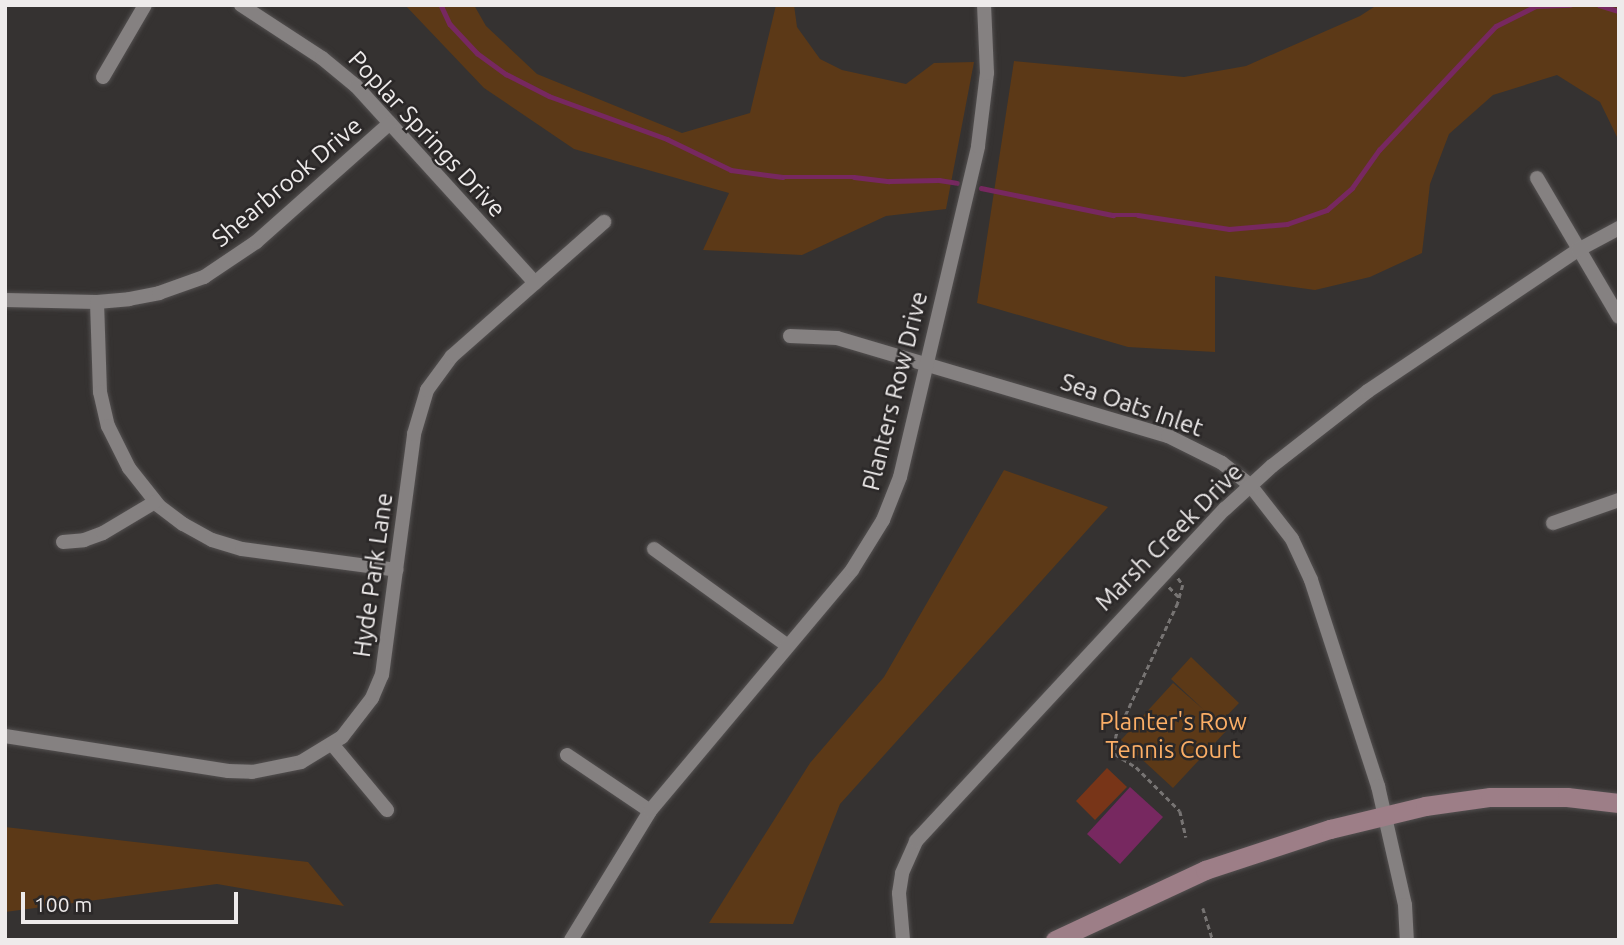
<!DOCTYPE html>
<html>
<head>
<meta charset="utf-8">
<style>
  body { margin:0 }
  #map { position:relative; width:1624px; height:945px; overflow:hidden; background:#353231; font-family:Ubuntu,sans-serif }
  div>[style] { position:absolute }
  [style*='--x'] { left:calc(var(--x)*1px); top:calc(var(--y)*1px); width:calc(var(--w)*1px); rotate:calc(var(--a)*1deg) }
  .green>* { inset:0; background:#5c3917 }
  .water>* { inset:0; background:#772860 }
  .stream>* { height:4.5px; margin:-2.25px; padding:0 2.25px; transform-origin:2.25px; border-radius:2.25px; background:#772860 }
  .building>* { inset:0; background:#783518 }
  .path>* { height:2.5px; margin-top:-1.25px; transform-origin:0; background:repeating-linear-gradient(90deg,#777473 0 5px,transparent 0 8.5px) }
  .roads { filter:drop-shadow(0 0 2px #535050) drop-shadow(0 0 2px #535050) }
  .minor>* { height:14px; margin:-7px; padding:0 7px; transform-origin:7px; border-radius:7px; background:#858181 }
  .secondary>* { height:19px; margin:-9.5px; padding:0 9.5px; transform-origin:9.5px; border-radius:9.5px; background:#9d7e87 }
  span { translate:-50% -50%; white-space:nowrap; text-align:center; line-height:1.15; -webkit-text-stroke:5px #2b2828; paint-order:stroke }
  .street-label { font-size:24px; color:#eeebeb }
  .park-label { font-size:24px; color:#fbae66 }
  .frame { position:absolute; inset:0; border:7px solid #eeebeb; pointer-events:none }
  .scale { position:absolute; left:21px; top:892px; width:217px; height:32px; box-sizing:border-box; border:4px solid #eeebeb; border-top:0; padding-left:9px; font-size:21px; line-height:24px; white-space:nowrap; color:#eeebeb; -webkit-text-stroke:5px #2b2828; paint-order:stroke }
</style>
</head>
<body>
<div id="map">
  <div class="green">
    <div style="clip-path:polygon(405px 5px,474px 5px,486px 26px,537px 74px,682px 133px,750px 113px,776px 5px,794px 5px,797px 27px,820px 59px,842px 70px,906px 84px,934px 63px,974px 62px,946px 209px,886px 216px,802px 255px,703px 250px,729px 193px,574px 149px,484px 88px)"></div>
    <div style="clip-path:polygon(1377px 5px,1619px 5px,1619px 141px,1600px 102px,1557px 75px,1493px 95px,1449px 134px,1430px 184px,1422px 253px,1370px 277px,1315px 290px,1215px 276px,1215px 352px,1128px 347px,977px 303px,1014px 61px,1184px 77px,1246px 66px,1360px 16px)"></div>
    <div style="clip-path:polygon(1004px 470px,1108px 507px,840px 804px,793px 924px,709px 923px,810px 763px,884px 677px)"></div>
    <div style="clip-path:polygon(1191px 657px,1239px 703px,1219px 724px,1226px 731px,1173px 788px,1121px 740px,1173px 683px,1204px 710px,1171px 679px)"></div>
    <div style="clip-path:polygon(5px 827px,308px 862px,344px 906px,217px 884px,5px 912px)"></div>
  </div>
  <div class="water">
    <div style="clip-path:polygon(1130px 787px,1163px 817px,1120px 864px,1087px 834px)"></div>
  </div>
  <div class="stream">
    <div style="--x:441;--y:5;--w:21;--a:65"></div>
    <div style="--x:450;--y:24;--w:40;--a:47"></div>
    <div style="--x:477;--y:53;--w:36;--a:36"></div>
    <div style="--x:506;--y:74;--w:48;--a:27.1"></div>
    <div style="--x:549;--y:96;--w:126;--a:20"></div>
    <div style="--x:667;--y:139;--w:71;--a:25.8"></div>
    <div style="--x:731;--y:170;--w:52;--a:7.7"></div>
    <div style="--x:783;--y:177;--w:71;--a:0"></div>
    <div style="--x:854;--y:177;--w:35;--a:7"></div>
    <div style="--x:889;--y:181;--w:50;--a:-1.1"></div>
    <div style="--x:939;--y:180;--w:18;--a:9"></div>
    <div style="--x:1599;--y:5;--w:21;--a:17"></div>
    <div style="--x:981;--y:188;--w:135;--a:11.6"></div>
    <div style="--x:1113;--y:215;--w:25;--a:0"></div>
    <div style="--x:1138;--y:215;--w:92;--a:8.7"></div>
    <div style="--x:1229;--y:229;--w:58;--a:-4.9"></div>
    <div style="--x:1287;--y:224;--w:42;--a:-19.3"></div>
    <div style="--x:1327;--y:210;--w:33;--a:-41"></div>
    <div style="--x:1352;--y:188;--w:47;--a:-54.6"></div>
    <div style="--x:1379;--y:150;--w:170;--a:-46.7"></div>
    <div style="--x:1496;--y:26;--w:45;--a:-26.6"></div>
    <div style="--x:1536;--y:6;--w:34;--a:-2"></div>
  </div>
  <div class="building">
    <div style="clip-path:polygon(1107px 768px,1127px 787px,1095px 820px,1076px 801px)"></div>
  </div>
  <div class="path">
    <div style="--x:1178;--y:578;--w:9;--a:54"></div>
    <div style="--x:1183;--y:585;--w:19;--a:106"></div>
    <div style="--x:1178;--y:603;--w:147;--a:115"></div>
    <div style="--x:1116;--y:736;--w:18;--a:93"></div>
    <div style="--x:1115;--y:754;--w:25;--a:32"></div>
    <div style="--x:1136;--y:767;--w:62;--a:45"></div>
    <div style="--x:1180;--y:811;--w:27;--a:77"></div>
    <div style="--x:1169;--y:587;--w:14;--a:45"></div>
    <div style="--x:1203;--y:908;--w:34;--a:73"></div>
  </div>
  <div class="roads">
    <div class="minor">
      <div style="--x:241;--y:5;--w:97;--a:33.2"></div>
      <div style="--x:322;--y:58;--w:44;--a:39.5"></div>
      <div style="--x:356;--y:86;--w:266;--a:47.7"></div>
      <div style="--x:103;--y:77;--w:83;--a:-59.7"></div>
      <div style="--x:1537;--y:178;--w:161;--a:59.5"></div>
      <div style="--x:5;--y:300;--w:92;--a:1.2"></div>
      <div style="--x:97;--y:302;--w:32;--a:-5"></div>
      <div style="--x:129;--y:299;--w:31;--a:-11"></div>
      <div style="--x:159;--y:293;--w:48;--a:-19.6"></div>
      <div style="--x:204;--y:277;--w:63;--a:-33.9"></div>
      <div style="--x:256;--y:242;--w:179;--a:-41.6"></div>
      <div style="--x:97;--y:302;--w:90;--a:88.1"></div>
      <div style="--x:100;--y:392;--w:35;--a:77"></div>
      <div style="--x:108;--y:426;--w:47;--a:63.4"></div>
      <div style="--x:129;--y:468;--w:48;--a:51.7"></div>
      <div style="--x:159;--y:506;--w:30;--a:37"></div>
      <div style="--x:183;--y:524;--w:33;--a:29"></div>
      <div style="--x:212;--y:540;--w:31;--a:17"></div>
      <div style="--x:242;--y:549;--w:156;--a:7.7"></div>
      <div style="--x:790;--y:336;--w:47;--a:2.4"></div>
      <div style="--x:837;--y:338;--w:345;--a:16.5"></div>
      <div style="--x:1168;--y:436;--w:60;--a:26.6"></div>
      <div style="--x:1222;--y:463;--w:36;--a:38"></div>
      <div style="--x:1250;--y:485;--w:68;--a:52.1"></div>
      <div style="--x:1292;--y:539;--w:45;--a:65.1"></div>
      <div style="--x:1311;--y:580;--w:217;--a:72"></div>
      <div style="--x:1378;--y:786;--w:122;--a:77.2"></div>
      <div style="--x:1405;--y:905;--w:35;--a:87"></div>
      <div style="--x:1553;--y:523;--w:70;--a:-19.2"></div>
      <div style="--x:63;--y:542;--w:21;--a:-5"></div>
      <div style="--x:84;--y:540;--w:20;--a:-20"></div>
      <div style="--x:103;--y:533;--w:61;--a:-30.8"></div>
      <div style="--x:654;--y:549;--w:165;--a:35.9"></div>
      <div style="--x:5;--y:736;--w:226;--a:8.9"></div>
      <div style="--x:228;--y:771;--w:24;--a:2"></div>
      <div style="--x:252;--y:772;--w:50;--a:-11.5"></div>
      <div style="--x:301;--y:762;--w:48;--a:-31.4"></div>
      <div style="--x:342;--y:737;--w:49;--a:-52.4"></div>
      <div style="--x:372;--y:698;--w:25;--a:-67"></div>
      <div style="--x:382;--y:675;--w:243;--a:-82.4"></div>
      <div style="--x:414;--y:434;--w:46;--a:-73.5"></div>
      <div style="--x:427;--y:390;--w:42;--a:-53.7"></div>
      <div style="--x:452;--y:356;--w:203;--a:-41.4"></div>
      <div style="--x:332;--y:744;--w:86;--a:50.2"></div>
      <div style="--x:567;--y:755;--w:100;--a:34"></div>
      <div style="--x:571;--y:940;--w:151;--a:-58.5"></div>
      <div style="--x:650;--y:811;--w:314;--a:-50"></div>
      <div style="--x:852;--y:570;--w:59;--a:-58.2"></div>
      <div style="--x:883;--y:520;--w:46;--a:-68.4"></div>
      <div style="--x:900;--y:477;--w:340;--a:-76.7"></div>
      <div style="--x:978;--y:146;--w:74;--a:-83"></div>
      <div style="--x:987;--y:73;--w:68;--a:-92.5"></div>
      <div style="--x:903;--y:940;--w:47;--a:-94.9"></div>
      <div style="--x:899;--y:893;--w:20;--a:-81"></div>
      <div style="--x:902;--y:873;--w:35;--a:-66"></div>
      <div style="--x:916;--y:841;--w:454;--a:-47.1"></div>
      <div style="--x:1225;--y:509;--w:64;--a:-42.5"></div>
      <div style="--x:1272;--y:466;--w:122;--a:-38"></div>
      <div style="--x:1368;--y:391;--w:253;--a:-33.9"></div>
      <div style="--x:1578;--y:250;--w:47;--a:-28.2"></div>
    </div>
    <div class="secondary">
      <div style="--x:1055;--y:940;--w:166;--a:-25"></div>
      <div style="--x:1205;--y:870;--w:132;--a:-18.2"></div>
      <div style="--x:1330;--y:829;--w:98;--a:-13.6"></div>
      <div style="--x:1425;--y:806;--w:66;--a:-7.9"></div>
      <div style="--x:1490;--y:797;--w:77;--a:0"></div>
      <div style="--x:1567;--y:797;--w:52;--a:6.6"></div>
    </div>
  </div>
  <div class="street-label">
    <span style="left:427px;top:134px;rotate:47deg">Poplar Springs Drive</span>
    <span style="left:287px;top:182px;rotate:-40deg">Shearbrook Drive</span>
    <span style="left:895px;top:391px;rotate:-76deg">Planters Row Drive</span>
    <span style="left:1132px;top:405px;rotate:19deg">Sea Oats Inlet</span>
    <span style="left:1169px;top:537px;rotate:-45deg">Marsh Creek Drive</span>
    <span style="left:373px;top:575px;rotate:-82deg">Hyde Park Lane</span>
  </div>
  <div class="park-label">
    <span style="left:1173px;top:736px">Planter's Row<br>Tennis Court</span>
  </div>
  <div class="frame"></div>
  <div class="scale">100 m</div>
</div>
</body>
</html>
